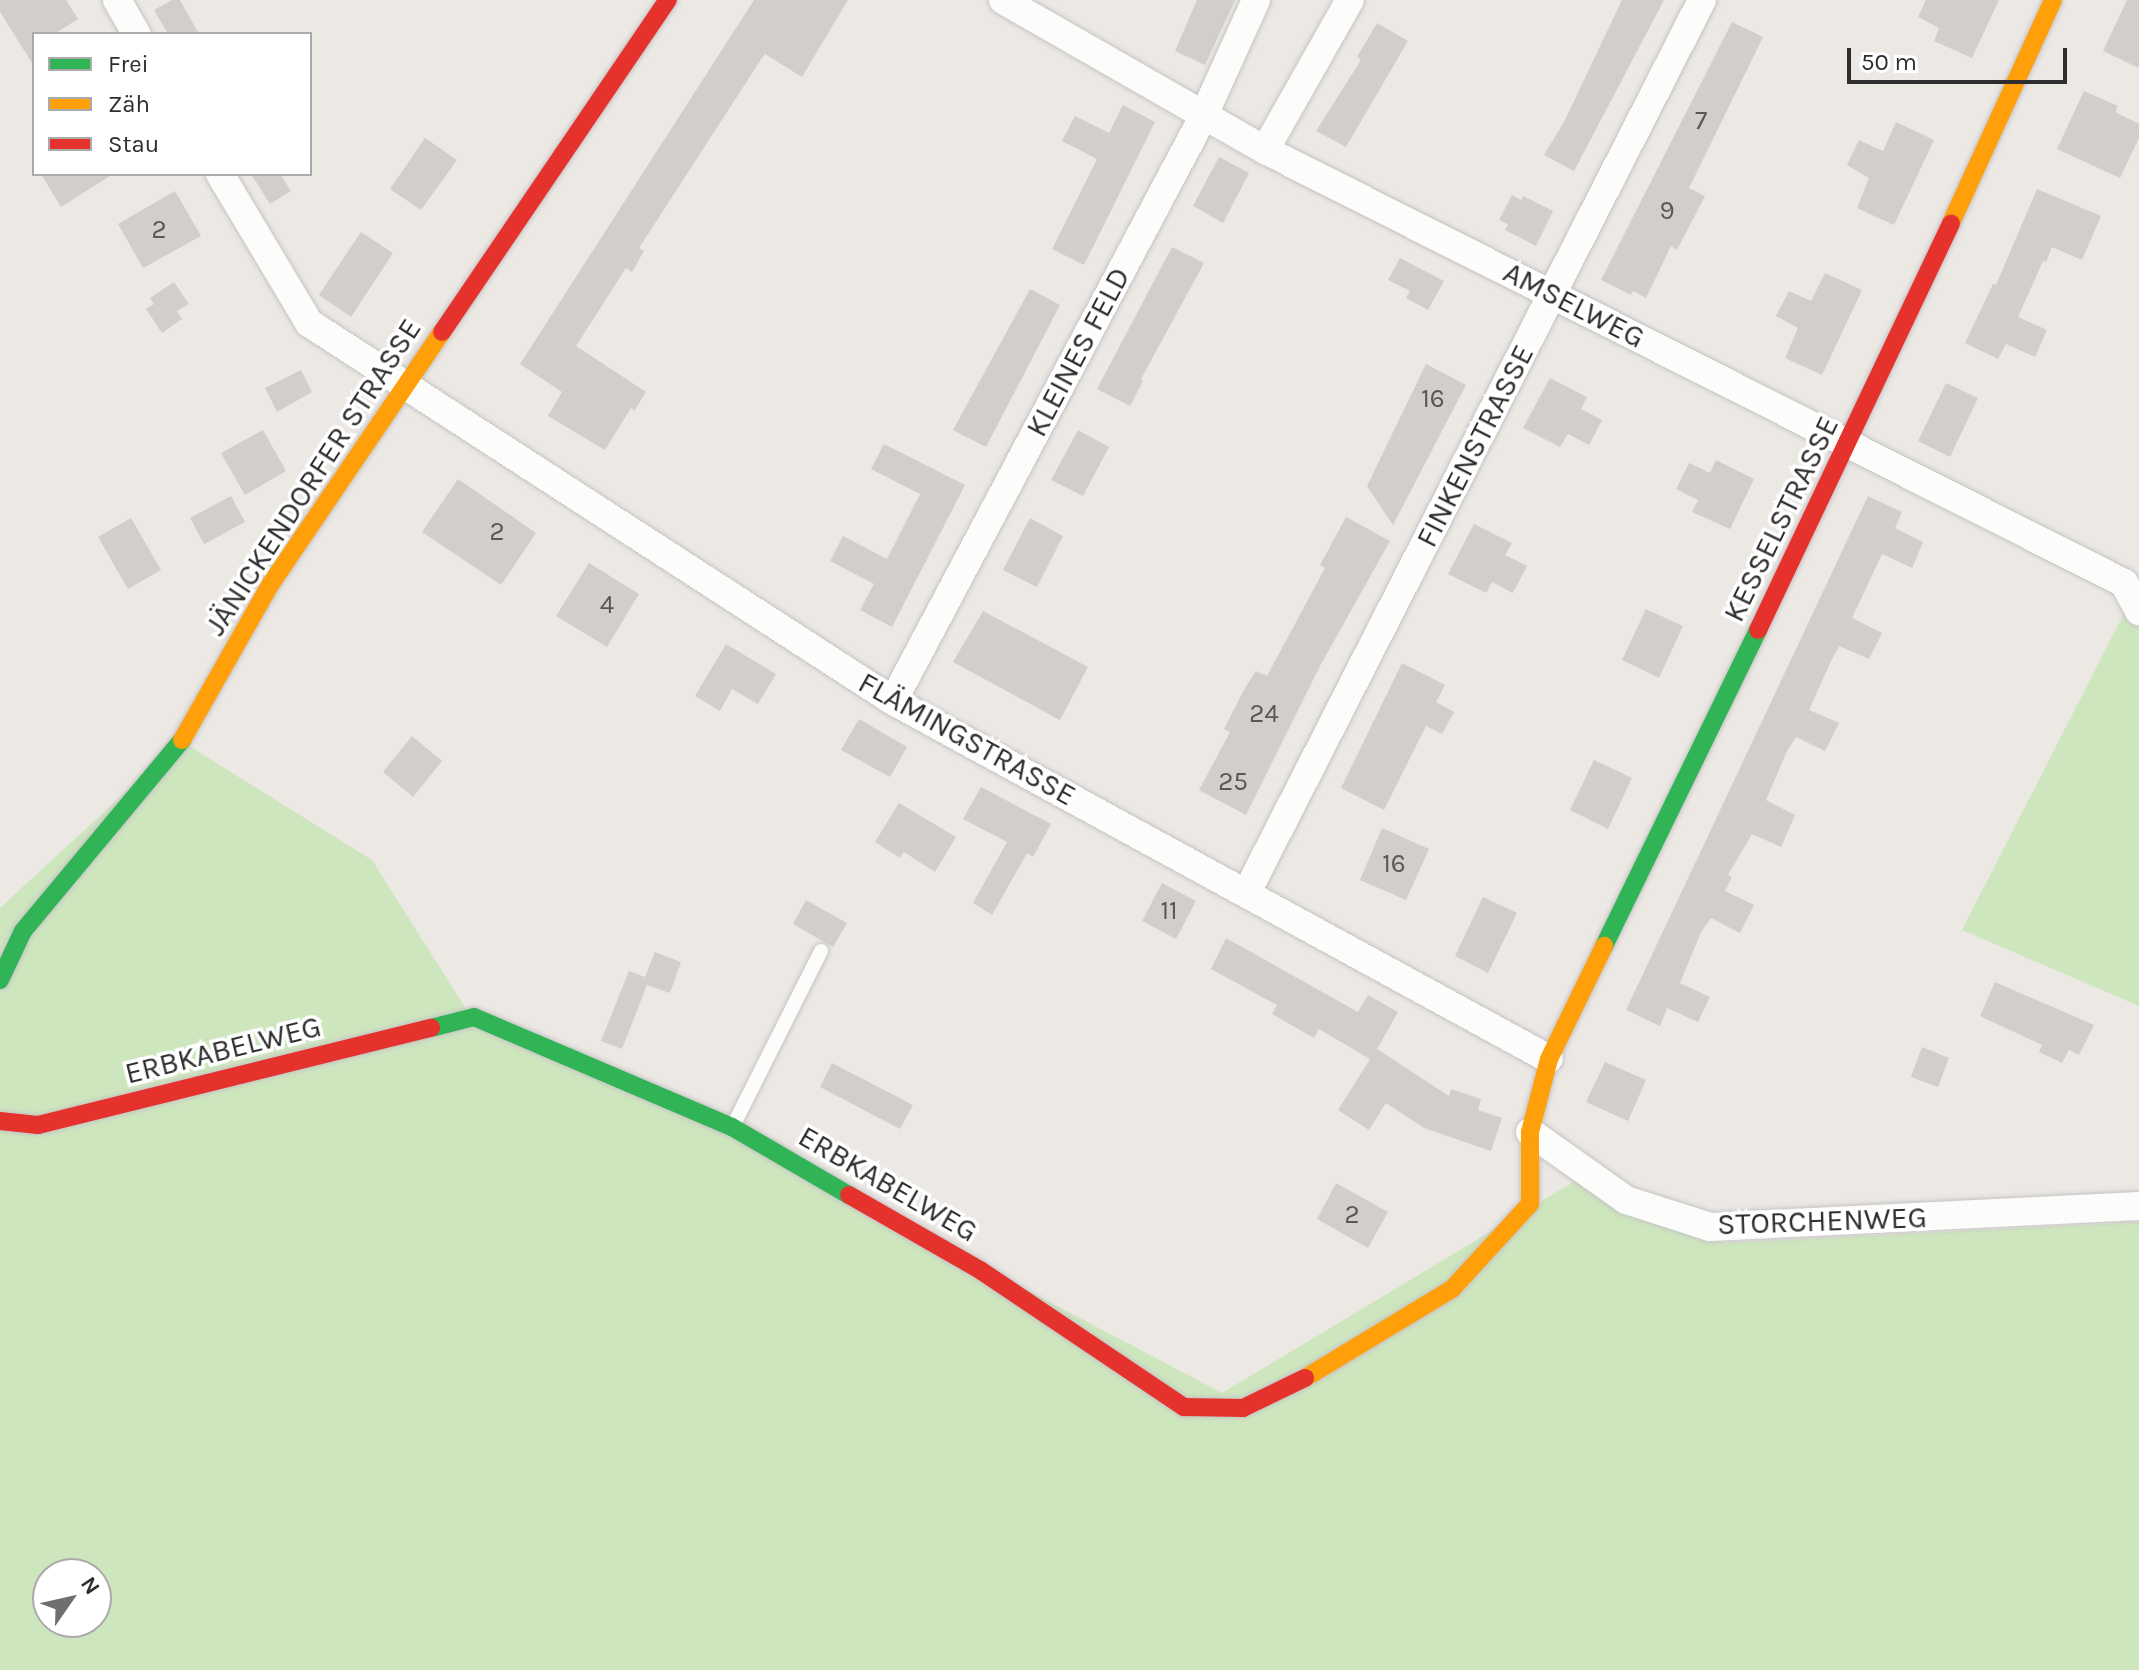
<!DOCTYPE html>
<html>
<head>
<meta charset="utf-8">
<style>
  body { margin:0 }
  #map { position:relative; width:2139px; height:1670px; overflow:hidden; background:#ece8e4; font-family:Karla,sans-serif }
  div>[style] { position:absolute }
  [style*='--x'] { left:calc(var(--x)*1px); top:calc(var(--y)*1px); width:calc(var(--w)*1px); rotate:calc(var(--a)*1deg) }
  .green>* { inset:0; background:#cee6be }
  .building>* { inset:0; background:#d1cecb }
  .roads { filter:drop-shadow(0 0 2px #c5c4c5) drop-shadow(0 0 2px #c5c4c5) }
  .lane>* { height:14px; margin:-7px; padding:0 7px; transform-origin:7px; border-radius:7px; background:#fcfcfb }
  .street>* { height:28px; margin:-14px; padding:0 14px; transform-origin:14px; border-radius:14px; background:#fcfcfb }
  .fast>* { height:18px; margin:-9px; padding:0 9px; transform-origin:9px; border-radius:9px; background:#30b455 }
  .slow>* { height:18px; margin:-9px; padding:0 9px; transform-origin:9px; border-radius:9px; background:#ff9f0a }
  .jam>* { height:18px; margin:-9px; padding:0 9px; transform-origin:9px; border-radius:9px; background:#e5322d }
  span { translate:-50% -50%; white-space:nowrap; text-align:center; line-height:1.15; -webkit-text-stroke:7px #fff; paint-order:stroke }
  .number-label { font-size:26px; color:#585857 }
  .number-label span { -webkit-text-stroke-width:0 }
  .street-label { font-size:30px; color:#2e2e2e }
  .legend { position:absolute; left:32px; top:32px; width:280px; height:144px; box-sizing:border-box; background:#fff; border:2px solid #ababab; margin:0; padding:10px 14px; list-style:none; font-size:24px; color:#2e2e2e }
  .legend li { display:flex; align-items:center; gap:16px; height:40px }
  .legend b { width:40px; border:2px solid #ababab }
  .north { position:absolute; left:32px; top:1558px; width:80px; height:80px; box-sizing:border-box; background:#fff; border:2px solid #ababab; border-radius:50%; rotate:56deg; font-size:22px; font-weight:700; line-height:32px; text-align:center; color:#2e2e2e }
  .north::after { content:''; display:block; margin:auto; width:28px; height:36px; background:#706f6e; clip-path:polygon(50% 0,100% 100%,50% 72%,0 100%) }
  .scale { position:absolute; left:1847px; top:48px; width:220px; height:36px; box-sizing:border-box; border:4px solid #2e2e2e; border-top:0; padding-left:10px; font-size:24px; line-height:28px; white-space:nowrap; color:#2e2e2e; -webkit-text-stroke:6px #fff; paint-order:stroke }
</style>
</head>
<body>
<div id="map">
  <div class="green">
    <div style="clip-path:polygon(2139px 584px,2139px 1006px,1962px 930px)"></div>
    <div style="clip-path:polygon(evenodd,181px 741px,372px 860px,478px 1028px,741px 1139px,1222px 1393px,1593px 1170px,1723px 1243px,2139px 1222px,2139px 1670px,0 1670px,0 908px,181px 741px,48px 1574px,96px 1574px,96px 1622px,48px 1622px,48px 1574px)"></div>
  </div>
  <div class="building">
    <div style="clip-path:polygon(0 0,66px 0,78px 19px,54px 34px,34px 34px,34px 66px,0 12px)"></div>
    <div style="clip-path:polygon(172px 0,180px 0,199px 34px,168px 34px,154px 10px)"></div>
    <div style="clip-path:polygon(754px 0,848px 0,802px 77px,765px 54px,760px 61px,639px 248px,644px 251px,632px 272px,626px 268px,576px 346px,646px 392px,634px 411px,631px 408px,605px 450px,548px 416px,562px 392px,520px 364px)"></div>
    <div style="clip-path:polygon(1197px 0,1235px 0,1205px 65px,1175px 51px)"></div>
    <div style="clip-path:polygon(1622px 0,1664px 0,1574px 171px,1544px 155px,1564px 122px)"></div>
    <div style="clip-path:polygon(1926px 0,1999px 0,1972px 58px,1934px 41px,1939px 28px,1918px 17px)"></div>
    <div style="clip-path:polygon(2127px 0,2139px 0,2139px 68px,2103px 51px)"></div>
    <div style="clip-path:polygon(1732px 22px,1763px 37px,1689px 188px,1705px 196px,1677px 250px,1671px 246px,1646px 298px,1633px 291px,1631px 295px,1601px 280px)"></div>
    <div style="clip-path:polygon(1377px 23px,1408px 41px,1346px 147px,1316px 131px,1361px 60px,1357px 57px)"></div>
    <div style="clip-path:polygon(2084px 91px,2118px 106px,2115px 112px,2139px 124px,2139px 138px,2120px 178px,2057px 149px)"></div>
    <div style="clip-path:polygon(1123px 105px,1155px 122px,1084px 265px,1052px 249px,1097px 159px,1062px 141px,1075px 116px,1109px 133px)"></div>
    <div style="clip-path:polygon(1896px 122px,1934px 140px,1894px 225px,1857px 208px,1869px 178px,1847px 165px,1859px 140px,1883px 151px)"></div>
    <div style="clip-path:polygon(425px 138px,457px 160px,421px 210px,390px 189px)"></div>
    <div style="clip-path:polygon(1219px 157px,1249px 173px,1223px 223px,1193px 206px)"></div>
    <div style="clip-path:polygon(41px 174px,113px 174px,61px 207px)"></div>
    <div style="clip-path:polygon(251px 174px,280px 174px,291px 191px,270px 204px)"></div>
    <div style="clip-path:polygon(2037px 189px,2101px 216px,2082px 260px,2052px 247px,2046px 262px,2043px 261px,2018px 317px,2047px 330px,2035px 357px,2006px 344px,1998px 359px,1965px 343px,1993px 284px,1996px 285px)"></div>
    <div style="clip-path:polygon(175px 191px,201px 236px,143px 268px,118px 224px)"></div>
    <div style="clip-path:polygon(1512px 195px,1521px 200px,1523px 196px,1553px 211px,1536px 246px,1505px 230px,1508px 224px,1499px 220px)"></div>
    <div style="clip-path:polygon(361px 232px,393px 253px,351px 317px,319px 295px)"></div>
    <div style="clip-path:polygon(1172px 247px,1204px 263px,1141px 379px,1143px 381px,1130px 406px,1097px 389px)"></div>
    <div style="clip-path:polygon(1400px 258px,1444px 281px,1428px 310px,1406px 298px,1410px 291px,1388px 280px)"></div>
    <div style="clip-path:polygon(1825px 273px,1862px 290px,1822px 375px,1785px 358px,1798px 328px,1776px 316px,1789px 291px,1811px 301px)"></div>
    <div style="clip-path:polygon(174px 282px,189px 304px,177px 311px,182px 319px,162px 333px,146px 309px,154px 304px,150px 298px)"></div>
    <div style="clip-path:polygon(1030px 289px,1060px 305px,986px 447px,953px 430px)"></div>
    <div style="clip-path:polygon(1426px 364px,1466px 385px,1393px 525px,1367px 486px)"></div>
    <div style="clip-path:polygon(301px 370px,312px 392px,277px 412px,265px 388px)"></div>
    <div style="clip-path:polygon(1550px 378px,1587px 397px,1581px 409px,1602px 420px,1589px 445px,1568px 434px,1560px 447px,1523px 428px)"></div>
    <div style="clip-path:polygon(1946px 383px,1978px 398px,1950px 457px,1918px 441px)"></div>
    <div style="clip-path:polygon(263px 430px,286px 471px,245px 495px,221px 453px)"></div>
    <div style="clip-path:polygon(1078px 430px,1109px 447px,1083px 496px,1051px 480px)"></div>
    <div style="clip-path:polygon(884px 444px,965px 485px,892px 627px,860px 610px,874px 584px,830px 561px,843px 536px,887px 559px,920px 494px,871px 469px)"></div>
    <div style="clip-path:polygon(1716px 460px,1754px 479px,1730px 529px,1692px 512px,1698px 500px,1676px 489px,1689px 463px,1710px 473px)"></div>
    <div style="clip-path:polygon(458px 479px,536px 533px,501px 585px,422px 532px)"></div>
    <div style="clip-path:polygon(231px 496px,245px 522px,204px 544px,190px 518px)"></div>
    <div style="clip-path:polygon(1868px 496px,1902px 512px,1895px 528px,1923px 542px,1912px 568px,1882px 554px,1852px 618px,1882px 633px,1869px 659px,1839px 646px,1831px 661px,1809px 710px,1839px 723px,1825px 751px,1796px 737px,1787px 751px,1766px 800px,1795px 815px,1781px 847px,1752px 834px,1728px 875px,1732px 877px,1725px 891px,1754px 905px,1740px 933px,1711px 918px,1701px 932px,1680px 983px,1710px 997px,1698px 1022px,1667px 1008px,1660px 1026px,1626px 1010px)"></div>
    <div style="clip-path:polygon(1346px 517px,1390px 541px,1320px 666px,1246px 815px,1199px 790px,1230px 732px,1224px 729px,1245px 688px,1256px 671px,1267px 676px,1325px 568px,1320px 565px)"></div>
    <div style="clip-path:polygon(131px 518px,161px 570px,128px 589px,98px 537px)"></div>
    <div style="clip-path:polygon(1030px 518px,1063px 536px,1037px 587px,1003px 570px)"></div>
    <div style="clip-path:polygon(1474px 524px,1512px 543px,1505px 555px,1527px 566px,1513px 593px,1492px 582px,1486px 593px,1448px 574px)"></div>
    <div style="clip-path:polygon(589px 563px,639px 594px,607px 647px,556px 616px)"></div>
    <div style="clip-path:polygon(1646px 609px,1683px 626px,1659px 678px,1622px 660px)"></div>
    <div style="clip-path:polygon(983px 611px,1088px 667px,1060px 720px,953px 662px)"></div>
    <div style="clip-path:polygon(726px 644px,776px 674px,758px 704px,732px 689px,720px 711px,695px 696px)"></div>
    <div style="clip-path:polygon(1402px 663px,1445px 685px,1436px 702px,1454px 712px,1442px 734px,1426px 726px,1384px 810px,1341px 788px)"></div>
    <div style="clip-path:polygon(859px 719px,907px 747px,890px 777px,841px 750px)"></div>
    <div style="clip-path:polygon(412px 736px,442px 761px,413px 797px,383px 772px)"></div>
    <div style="clip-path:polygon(1594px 760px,1632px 778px,1608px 829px,1570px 810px)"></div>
    <div style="clip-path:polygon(981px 787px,1051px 824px,1033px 857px,1027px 853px,992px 915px,973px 903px,1007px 842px,963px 819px)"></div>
    <div style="clip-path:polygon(899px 803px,956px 837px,935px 872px,904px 852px,900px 858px,875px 842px)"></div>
    <div style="clip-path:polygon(1382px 828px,1429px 849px,1406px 900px,1360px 880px)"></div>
    <div style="clip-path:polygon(1162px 883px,1196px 901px,1176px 939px,1142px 921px)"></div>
    <div style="clip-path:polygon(1483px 897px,1517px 913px,1488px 973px,1455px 956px)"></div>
    <div style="clip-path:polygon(806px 900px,847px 923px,833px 947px,793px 924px)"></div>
    <div style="clip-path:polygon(1226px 938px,1358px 1012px,1368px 995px,1398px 1012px,1377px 1049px,1449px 1096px,1451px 1089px,1481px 1099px,1478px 1110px,1502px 1118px,1491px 1151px,1424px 1128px,1386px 1103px,1369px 1130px,1338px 1110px,1370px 1059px,1319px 1029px,1314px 1038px,1272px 1014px,1277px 1005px,1211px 969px)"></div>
    <div style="clip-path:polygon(655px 952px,681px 962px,670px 993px,647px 985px,622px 1049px,601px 1041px,629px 971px,645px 977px)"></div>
    <div style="clip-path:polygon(1995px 982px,2094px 1025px,2079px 1055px,2069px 1050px,2062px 1063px,2039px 1052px,2042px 1045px,1980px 1016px)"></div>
    <div style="clip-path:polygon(1922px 1047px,1949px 1058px,1938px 1087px,1911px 1077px)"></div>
    <div style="clip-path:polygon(1605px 1062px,1646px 1080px,1628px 1121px,1586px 1102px)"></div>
    <div style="clip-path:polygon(832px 1063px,913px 1105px,900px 1129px,820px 1087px)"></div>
    <div style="clip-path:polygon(1336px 1183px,1388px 1212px,1368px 1248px,1317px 1219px)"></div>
  </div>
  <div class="roads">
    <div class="lane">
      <div style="--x:733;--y:1126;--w:196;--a:-63.3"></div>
    </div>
    <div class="street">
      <div style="--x:117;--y:0;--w:39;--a:60"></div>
      <div style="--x:1003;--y:0;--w:302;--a:29.8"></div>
      <div style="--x:1265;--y:150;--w:962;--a:26.75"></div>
      <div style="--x:2124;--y:583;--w:32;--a:62"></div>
      <div style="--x:1265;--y:150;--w:172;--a:-60.5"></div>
      <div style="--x:220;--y:174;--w:174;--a:59.1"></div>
      <div style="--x:309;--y:323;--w:696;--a:32.91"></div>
      <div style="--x:893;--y:701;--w:747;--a:28.62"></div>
      <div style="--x:893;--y:701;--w:661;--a:-62.04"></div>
      <div style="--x:1203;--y:117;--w:128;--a:-65.6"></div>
      <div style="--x:1247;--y:892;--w:1001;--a:-62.97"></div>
      <div style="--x:1530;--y:1132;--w:118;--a:35.3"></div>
      <div style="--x:1626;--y:1200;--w:88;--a:17.8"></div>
      <div style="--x:1710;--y:1227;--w:430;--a:-2.8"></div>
    </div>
    <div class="fast">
      <div style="--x:1604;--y:946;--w:352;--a:-64"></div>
      <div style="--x:0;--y:980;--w:54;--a:-64.9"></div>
      <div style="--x:23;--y:931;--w:249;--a:-50.2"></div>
      <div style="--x:431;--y:1028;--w:44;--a:-14.3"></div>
      <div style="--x:474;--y:1017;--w:280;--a:23.1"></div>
      <div style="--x:732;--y:1127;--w:135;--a:30.2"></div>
    </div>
    <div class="slow">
      <div style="--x:1951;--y:223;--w:245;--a:-65.4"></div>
      <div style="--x:182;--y:740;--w:178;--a:-60.4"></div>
      <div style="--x:270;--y:585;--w:306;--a:-55.8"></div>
      <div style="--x:1305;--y:1378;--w:172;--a:-31.2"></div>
      <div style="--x:1452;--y:1289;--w:115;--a:-47.5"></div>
      <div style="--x:1530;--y:1204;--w:72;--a:-90"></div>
      <div style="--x:1530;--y:1132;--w:75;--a:-75.4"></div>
      <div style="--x:1549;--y:1059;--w:126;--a:-64"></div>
    </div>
    <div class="jam">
      <div style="--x:442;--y:332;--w:402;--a:-55.8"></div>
      <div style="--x:1758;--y:630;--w:450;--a:-64.6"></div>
      <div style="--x:0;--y:1121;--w:38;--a:6"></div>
      <div style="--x:38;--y:1125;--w:405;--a:-13.9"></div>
      <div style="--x:849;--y:1195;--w:151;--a:29.8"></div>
      <div style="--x:980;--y:1270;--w:246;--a:33.9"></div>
      <div style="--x:1184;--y:1407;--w:59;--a:1"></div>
      <div style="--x:1243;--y:1408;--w:69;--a:-25.8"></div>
    </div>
  </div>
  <div class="number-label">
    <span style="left:1701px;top:121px">7</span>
    <span style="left:1667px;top:211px">9</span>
    <span style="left:159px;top:230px">2</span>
    <span style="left:1433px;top:399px">16</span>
    <span style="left:497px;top:532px">2</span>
    <span style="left:607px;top:605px">4</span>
    <span style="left:1264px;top:714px">24</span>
    <span style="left:1233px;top:782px">25</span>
    <span style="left:1394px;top:864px">16</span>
    <span style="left:1169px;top:911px">11</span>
    <span style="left:1352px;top:1215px">2</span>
  </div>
  <div class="street-label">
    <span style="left:1574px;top:305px;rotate:27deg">AMSELWEG</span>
    <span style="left:1078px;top:352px;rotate:-62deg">KLEINES FELD</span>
    <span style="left:1475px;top:446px;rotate:-63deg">FINKENSTRASSE</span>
    <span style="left:313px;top:477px;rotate:-57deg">JÄNICKENDORFER STRASSE</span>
    <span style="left:1781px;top:519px;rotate:-64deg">KESSELSTRASSE</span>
    <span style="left:967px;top:739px;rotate:29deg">FLÄMINGSTRASSE</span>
    <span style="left:223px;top:1050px;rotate:-14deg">ERBKABELWEG</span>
    <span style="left:888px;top:1184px;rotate:30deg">ERBKABELWEG</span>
    <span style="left:1822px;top:1221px;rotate:-2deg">STORCHENWEG</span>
  </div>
  <ul class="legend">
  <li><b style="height:10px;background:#30b455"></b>Frei</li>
  <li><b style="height:10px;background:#ff9f0a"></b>Zäh</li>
  <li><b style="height:10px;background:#e5322d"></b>Stau</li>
  </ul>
  <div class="north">N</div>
  <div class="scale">50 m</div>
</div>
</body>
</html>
